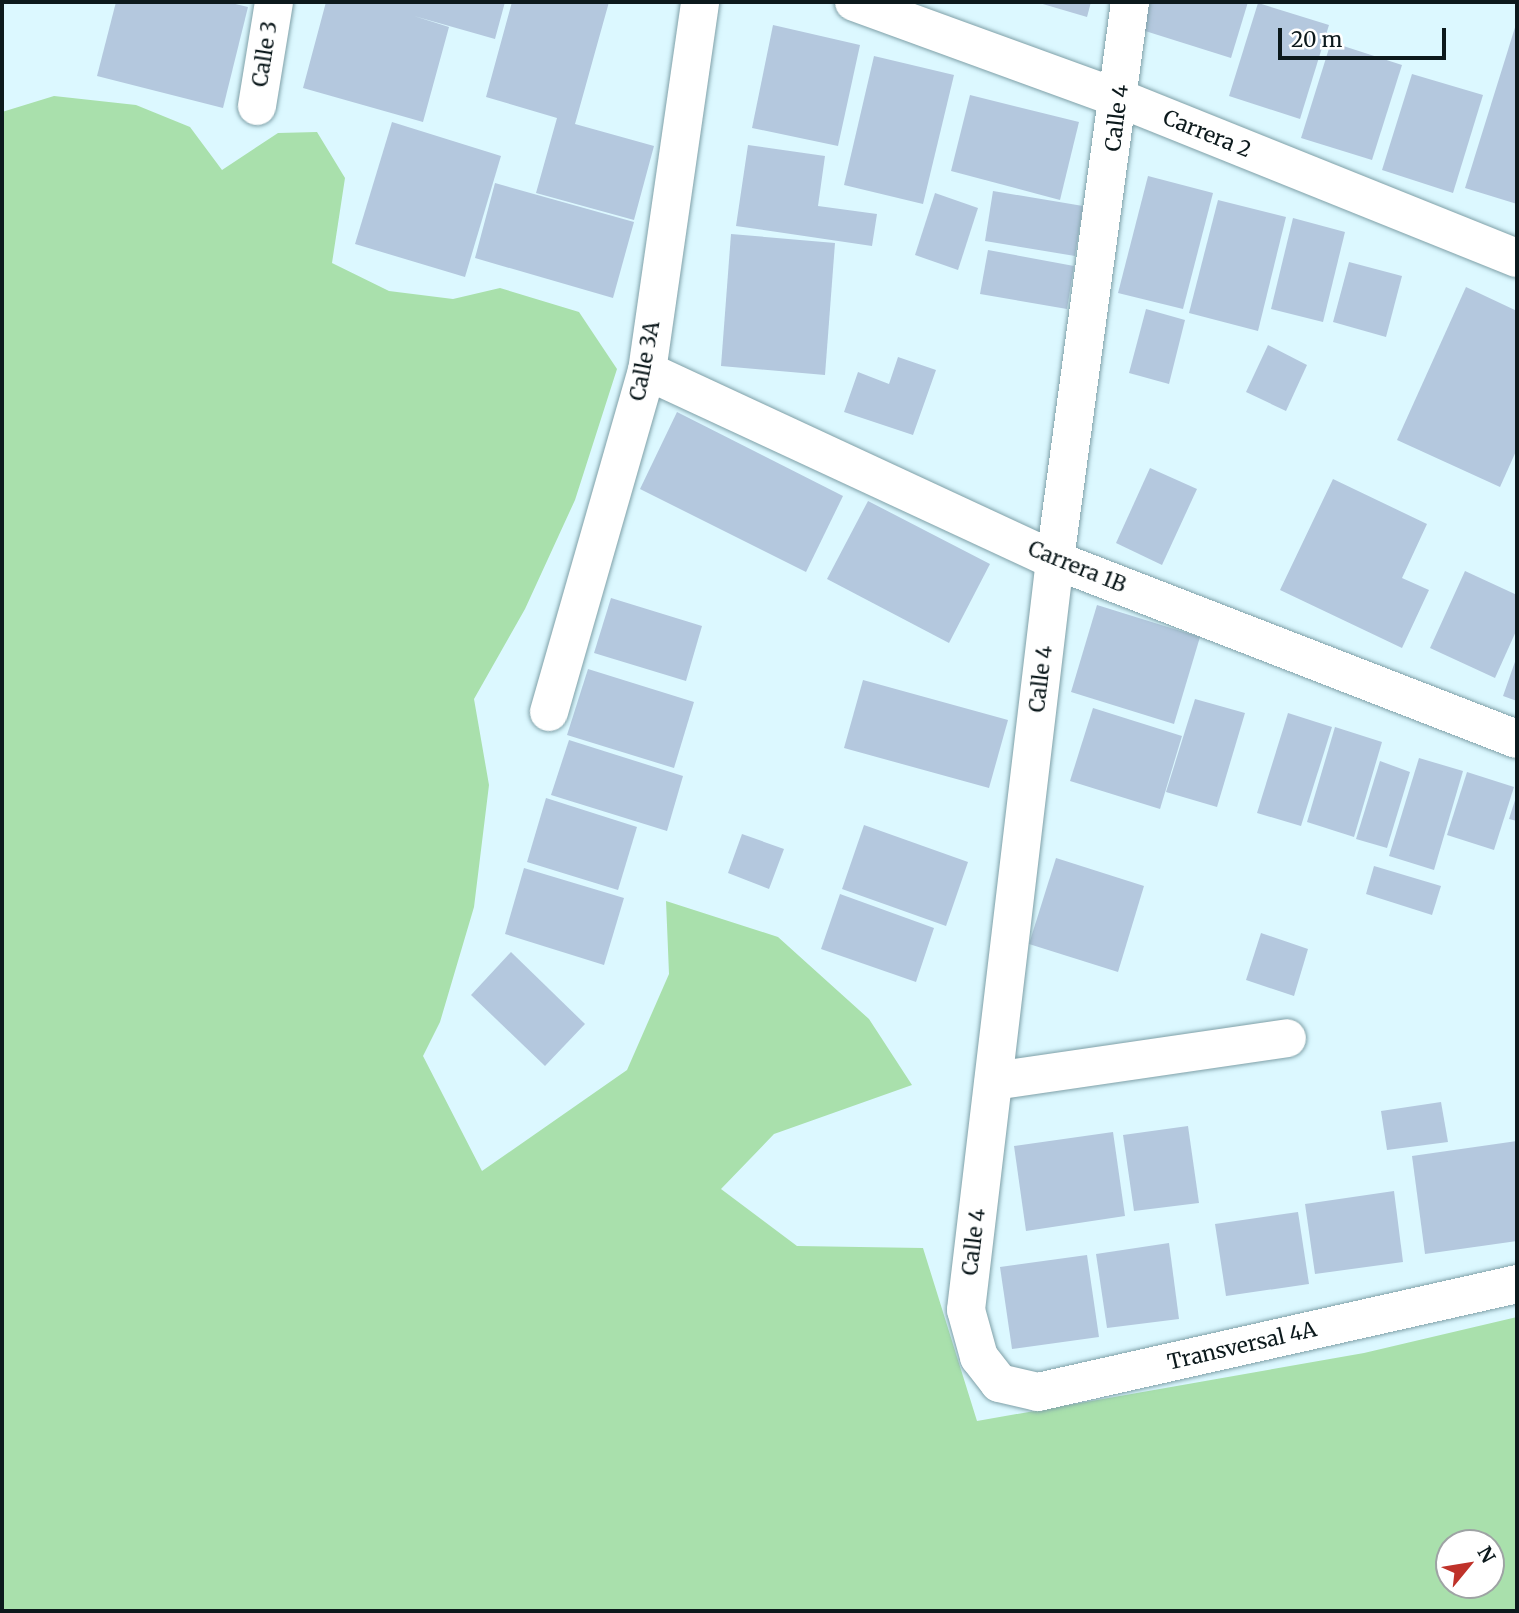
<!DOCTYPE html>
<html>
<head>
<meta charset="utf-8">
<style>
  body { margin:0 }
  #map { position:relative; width:1519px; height:1613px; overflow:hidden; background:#dcf8ff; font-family:Merriweather,serif }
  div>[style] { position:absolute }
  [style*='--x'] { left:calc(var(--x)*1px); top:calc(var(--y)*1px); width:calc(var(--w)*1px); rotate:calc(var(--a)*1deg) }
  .green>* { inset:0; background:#a9e0ac }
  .building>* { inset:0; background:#b4c8de }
  .roads { filter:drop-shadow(0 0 2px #7fa0a8) drop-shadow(0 0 2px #7fa0a8) }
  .minor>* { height:38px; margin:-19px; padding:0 19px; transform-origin:19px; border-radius:19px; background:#fff }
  span { translate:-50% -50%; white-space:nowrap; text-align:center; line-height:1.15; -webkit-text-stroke:7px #fff; paint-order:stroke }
  .street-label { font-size:21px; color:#0c191c }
  .frame { position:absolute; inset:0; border:4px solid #0c191c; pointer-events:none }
  .north { position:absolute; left:1435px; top:1529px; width:70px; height:70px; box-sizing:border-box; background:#fff; border:2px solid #9ea3a4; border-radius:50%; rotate:60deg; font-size:19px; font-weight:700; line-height:28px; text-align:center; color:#0c191c }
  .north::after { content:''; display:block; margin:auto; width:24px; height:32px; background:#bf322a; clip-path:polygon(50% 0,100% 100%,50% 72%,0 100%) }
  .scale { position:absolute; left:1278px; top:28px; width:168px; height:32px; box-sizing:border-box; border:4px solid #0c191c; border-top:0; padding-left:9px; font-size:21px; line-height:24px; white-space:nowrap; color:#0c191c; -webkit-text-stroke:5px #fff; paint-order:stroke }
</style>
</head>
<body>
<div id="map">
  <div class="green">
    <div style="clip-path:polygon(evenodd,54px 96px,136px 105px,190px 127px,222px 170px,278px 133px,317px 132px,345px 178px,332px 263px,389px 291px,453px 299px,500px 288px,579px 312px,617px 369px,575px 500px,525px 609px,474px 699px,489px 785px,474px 907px,440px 1022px,423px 1056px,482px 1171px,627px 1070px,669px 974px,666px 901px,778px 937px,869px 1019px,912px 1085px,774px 1134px,721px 1189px,797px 1246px,923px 1248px,977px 1421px,1364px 1353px,1517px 1317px,1517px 1611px,2px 1611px,2px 112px,54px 96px,1449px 1543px,1491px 1543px,1491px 1585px,1449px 1585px,1449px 1543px)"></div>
  </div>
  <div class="building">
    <div style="clip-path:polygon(116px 2px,227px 2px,248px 7px,223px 108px,97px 76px)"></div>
    <div style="clip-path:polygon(326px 2px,505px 2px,495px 39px,414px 16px,449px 27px,423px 122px,303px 88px)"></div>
    <div style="clip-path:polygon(512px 2px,609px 2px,575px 124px,654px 146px,634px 220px,536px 193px,557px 118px,486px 97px)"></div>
    <div style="clip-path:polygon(1036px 2px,1091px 2px,1087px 17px)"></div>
    <div style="clip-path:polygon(1150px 2px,1248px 2px,1231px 58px,1142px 30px)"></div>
    <div style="clip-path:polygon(1258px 3px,1329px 25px,1300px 119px,1229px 96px)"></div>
    <div style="clip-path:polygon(1517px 21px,1517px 204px,1465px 188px)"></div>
    <div style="clip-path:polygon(773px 25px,860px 45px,838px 146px,752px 128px)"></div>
    <div style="clip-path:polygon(1331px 42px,1402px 65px,1372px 160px,1301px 138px)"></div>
    <div style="clip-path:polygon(874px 56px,954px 75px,923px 204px,844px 185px)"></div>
    <div style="clip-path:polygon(1412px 74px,1483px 95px,1453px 193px,1382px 170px)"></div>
    <div style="clip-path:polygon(970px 95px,1079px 122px,1060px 200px,951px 171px)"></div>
    <div style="clip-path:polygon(392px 122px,501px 156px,465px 277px,355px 244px)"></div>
    <div style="clip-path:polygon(748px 145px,825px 156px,818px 206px,877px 214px,872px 246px,736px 226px)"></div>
    <div style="clip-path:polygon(1148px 176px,1213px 193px,1183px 309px,1118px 293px)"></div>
    <div style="clip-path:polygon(495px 183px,634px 222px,613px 298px,475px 258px)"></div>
    <div style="clip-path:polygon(993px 191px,1083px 206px,1075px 256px,985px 241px)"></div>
    <div style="clip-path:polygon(935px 193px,978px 208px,958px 270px,915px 255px)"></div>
    <div style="clip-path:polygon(1218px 200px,1286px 217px,1258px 331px,1189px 313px)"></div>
    <div style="clip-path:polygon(1293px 218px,1345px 232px,1323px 322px,1271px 309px)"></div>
    <div style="clip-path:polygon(731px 234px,835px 243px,825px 375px,721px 366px)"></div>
    <div style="clip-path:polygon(988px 250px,1074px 266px,1067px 309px,980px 294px)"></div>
    <div style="clip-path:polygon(1349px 262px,1402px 276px,1386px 337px,1333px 322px)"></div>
    <div style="clip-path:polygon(1466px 287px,1517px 311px,1517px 449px,1500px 487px,1397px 440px)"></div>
    <div style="clip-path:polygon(1146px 309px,1185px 320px,1169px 384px,1129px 373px)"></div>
    <div style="clip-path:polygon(1268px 345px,1307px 365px,1286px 411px,1246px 392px)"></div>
    <div style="clip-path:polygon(898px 357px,936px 370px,913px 435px,844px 412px,858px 372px,889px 384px)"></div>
    <div style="clip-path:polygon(677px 412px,843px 496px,806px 572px,640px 489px)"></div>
    <div style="clip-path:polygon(1150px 468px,1197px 489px,1162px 565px,1116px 543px)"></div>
    <div style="clip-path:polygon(1333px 479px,1427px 524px,1402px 578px,1429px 590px,1402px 648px,1280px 590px)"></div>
    <div style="clip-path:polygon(868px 501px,990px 564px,949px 643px,827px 579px)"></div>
    <div style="clip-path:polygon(1465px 571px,1517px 595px,1517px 629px,1495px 678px,1430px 648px)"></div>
    <div style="clip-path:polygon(611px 598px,702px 626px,686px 681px,594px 653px)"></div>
    <div style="clip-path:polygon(1097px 605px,1200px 637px,1174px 724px,1071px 692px)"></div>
    <div style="clip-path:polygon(1517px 656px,1517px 701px,1503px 696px)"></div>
    <div style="clip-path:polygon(588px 669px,694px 702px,674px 768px,567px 735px)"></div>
    <div style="clip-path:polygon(863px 680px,1008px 720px,989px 788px,844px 748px)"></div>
    <div style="clip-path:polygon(1195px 699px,1245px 713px,1217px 807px,1166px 792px)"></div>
    <div style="clip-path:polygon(1093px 708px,1182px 736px,1160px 809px,1070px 781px)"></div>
    <div style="clip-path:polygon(1288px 713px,1332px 727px,1301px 826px,1257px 813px)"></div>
    <div style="clip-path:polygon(1335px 727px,1382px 742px,1354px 837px,1307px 822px)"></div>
    <div style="clip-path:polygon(569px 740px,683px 776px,667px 831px,551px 795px)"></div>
    <div style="clip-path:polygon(1419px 758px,1463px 771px,1434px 870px,1389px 856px)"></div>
    <div style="clip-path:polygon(1380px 761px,1410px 772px,1387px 848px,1356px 839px)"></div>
    <div style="clip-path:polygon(1467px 772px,1514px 787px,1494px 850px,1447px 835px)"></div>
    <div style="clip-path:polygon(1517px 794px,1517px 821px,1509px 819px)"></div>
    <div style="clip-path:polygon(546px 798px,637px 827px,618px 890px,527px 862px)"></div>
    <div style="clip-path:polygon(864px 825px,968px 862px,946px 926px,842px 889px)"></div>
    <div style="clip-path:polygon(742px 834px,784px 849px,769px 889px,728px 873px)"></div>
    <div style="clip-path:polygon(1056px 858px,1144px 886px,1118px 972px,1029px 944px)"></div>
    <div style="clip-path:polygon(1374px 866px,1441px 886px,1432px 915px,1366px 894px)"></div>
    <div style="clip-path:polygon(524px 868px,624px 898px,604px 965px,505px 934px)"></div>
    <div style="clip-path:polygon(840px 894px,934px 928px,916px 982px,821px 949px)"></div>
    <div style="clip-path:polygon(1261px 933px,1308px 949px,1294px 996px,1246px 980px)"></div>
    <div style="clip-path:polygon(511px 952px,585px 1024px,545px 1066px,471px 995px)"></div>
    <div style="clip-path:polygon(1441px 1102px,1448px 1142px,1387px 1150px,1381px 1111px)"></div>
    <div style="clip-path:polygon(1188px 1126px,1199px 1203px,1134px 1211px,1123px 1135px)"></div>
    <div style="clip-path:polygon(1113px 1132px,1125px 1216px,1026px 1231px,1014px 1146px)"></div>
    <div style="clip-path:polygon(1517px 1141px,1517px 1241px,1425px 1254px,1412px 1156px)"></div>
    <div style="clip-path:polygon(1394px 1191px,1403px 1262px,1315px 1274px,1305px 1204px)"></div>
    <div style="clip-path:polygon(1298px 1212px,1309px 1284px,1226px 1296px,1215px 1224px)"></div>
    <div style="clip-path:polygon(1169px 1243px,1179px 1319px,1107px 1328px,1096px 1254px)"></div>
    <div style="clip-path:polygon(1087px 1255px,1099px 1337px,1012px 1349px,1000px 1267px)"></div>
  </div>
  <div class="roads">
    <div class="minor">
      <div style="--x:854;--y:2;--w:284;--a:20"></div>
      <div style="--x:1121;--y:99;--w:427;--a:21.9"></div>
      <div style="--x:1130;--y:2;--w:563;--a:97.66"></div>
      <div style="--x:1055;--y:560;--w:755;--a:96.77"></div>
      <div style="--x:966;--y:1310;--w:49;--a:74.5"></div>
      <div style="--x:979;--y:1357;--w:33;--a:52"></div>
      <div style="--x:999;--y:1383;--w:40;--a:13"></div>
      <div style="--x:1038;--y:1392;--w:491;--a:-12.7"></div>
      <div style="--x:257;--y:106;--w:105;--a:-80.7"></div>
      <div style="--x:647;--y:371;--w:450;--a:24.9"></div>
      <div style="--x:1055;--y:560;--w:495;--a:21.2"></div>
      <div style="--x:549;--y:712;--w:355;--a:-74"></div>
      <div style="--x:647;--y:371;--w:373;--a:-81.8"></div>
      <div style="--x:994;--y:1081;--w:296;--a:-8.3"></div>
    </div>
  </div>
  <div class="street-label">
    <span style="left:265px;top:54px;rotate:-81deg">Calle 3</span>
    <span style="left:1117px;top:118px;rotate:-83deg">Calle 4</span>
    <span style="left:1207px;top:134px;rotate:22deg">Carrera 2</span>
    <span style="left:645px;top:361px;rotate:-79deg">Calle 3A</span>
    <span style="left:1077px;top:567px;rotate:22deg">Carrera 1B</span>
    <span style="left:1041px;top:679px;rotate:-83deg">Calle 4</span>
    <span style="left:974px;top:1242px;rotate:-83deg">Calle 4</span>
    <span style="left:1242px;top:1346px;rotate:-13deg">Transversal 4A</span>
  </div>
  <div class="frame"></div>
  <div class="north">N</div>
  <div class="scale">20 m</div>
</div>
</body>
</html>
